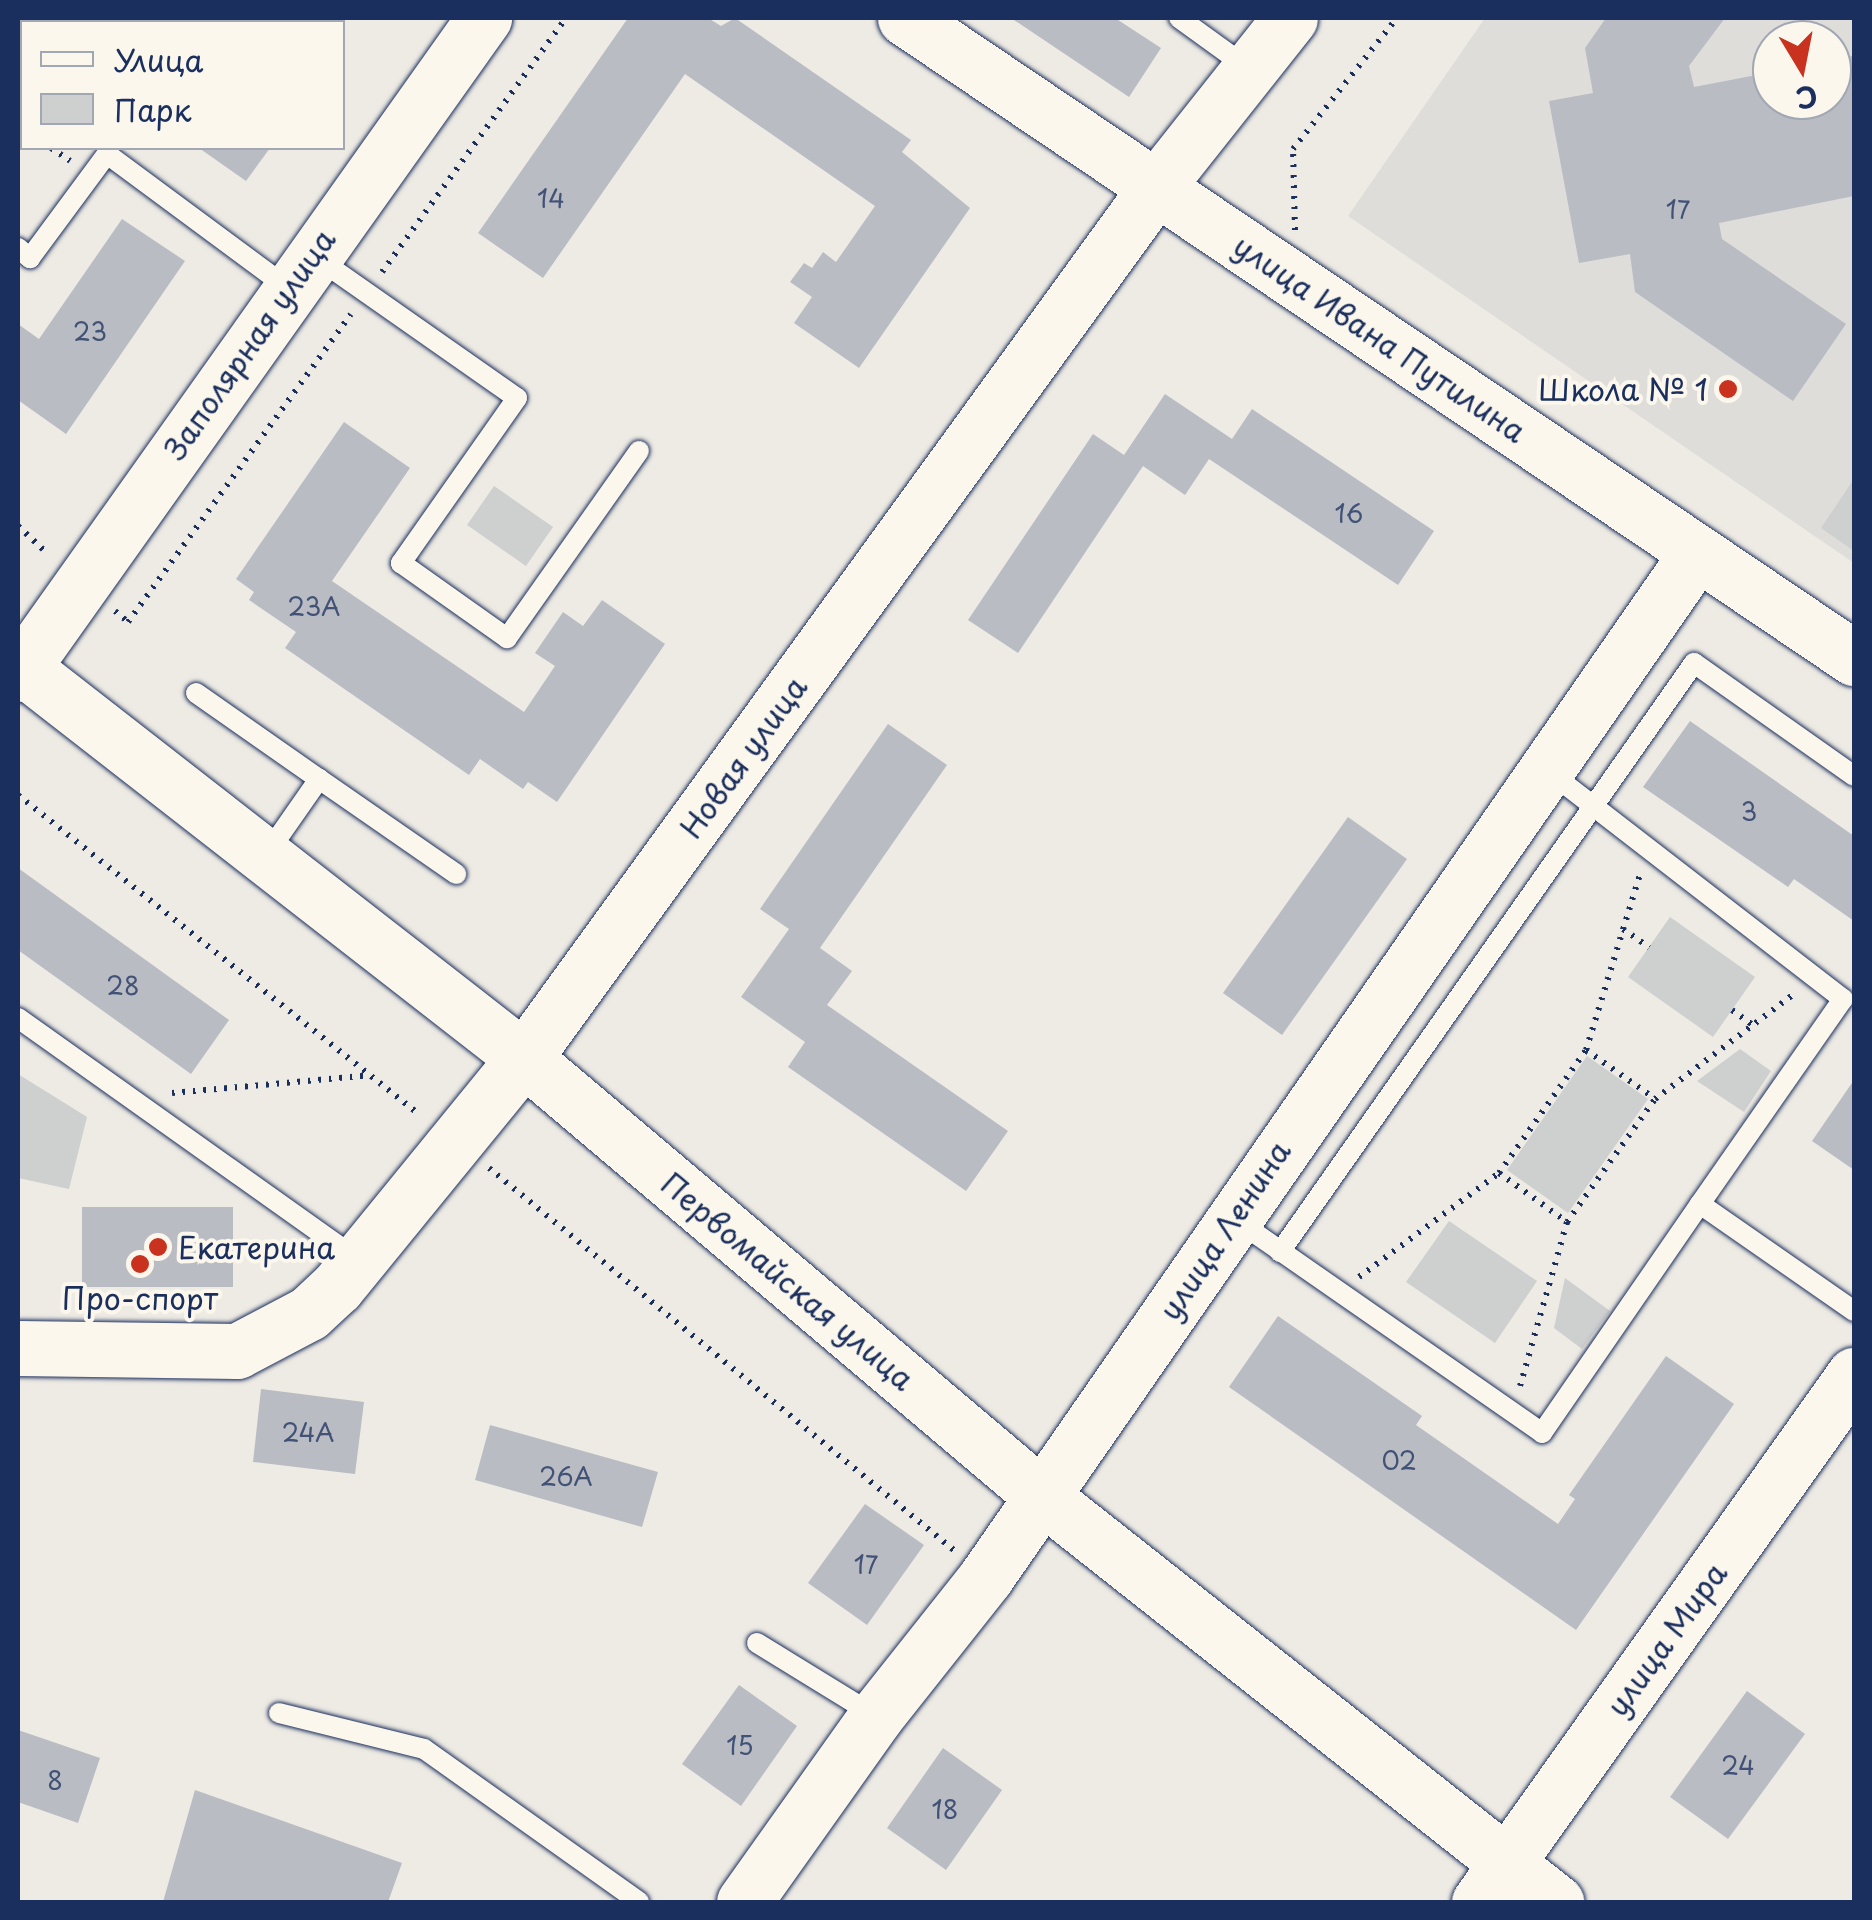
<!DOCTYPE html>
<html>
<head>
<meta charset="utf-8">
<style>
  body { margin:0 }
  #map { position:relative; width:1872px; height:1920px; overflow:hidden; background:#eeebe4; font-family:"Playpen Sans",sans-serif }
  div>[style] { position:absolute }
  [style*='--x'] { left:calc(var(--x)*1px); top:calc(var(--y)*1px); width:calc(var(--w)*1px); rotate:calc(var(--a)*1deg) }
  .built>* { inset:0; background:#deddda }
  .green>* { inset:0; background:#cecfcf }
  .building>* { inset:0; background:#b9bcc3 }
  .path>* { height:6px; margin-top:-3px; transform-origin:0; background:repeating-linear-gradient(90deg,#1b2f5e 0 2.5px,transparent 0 10.5px) }
  .roads { filter:drop-shadow(0 0 2px #1b2f5e) drop-shadow(0 0 2px #1b2f5e) }
  .lane>* { height:20px; margin:-10px; padding:0 10px; transform-origin:10px; border-radius:10px; background:#fbf7ec }
  .secondary>* { height:55px; margin:-27.5px; padding:0 27.5px; transform-origin:27.5px; border-radius:27.5px; background:#fbf7ec }
  .dots>* { width:28px; height:28px; translate:-50% -50%; box-sizing:border-box; border:5px solid #fbf7ec; border-radius:50% }
  span { translate:-50% -50%; white-space:nowrap; text-align:center; line-height:1.15; -webkit-text-stroke:8px #fbf7ec; paint-order:stroke }
  .number-label { font-size:25px; color:#425277 }
  .number-label span { -webkit-text-stroke-width:0 }
  .street-label { font-size:30px; color:#1b2f5e }
  .poi-label { font-size:30px; color:#1b2f5e }
  .right { translate:-100% -50%; text-align:right }
  .left { translate:0 -50%; text-align:left }
  .frame { position:absolute; inset:0; border:20px solid #1b2f5e; pointer-events:none }
  .legend { position:absolute; left:20px; top:20px; width:325px; height:130px; box-sizing:border-box; background:#fbf7ec; border:2px solid #a1a7b3; margin:0; padding:12px 18px; list-style:none; font-size:30px; color:#1b2f5e }
  .legend li { display:flex; align-items:center; gap:20px; height:50px }
  .legend b { width:50px; border:2px solid #a1a7b3 }
  .north { position:absolute; left:1752px; top:20px; width:100px; height:100px; box-sizing:border-box; background:#fbf7ec; border:2px solid #a1a7b3; border-radius:50%; rotate:170deg; font-size:28px; font-weight:700; line-height:40px; text-align:center; color:#1b2f5e }
  .north::after { content:''; display:block; margin:auto; width:35px; height:45px; background:#c8321e; clip-path:polygon(50% 0,100% 100%,50% 72%,0 100%) }
</style>
</head>
<body>
<div id="map">
  <div class="built">
    <div style="clip-path:polygon(evenodd,1485px 18px,1854px 18px,1854px 563px,1348px 216px,1485px 18px,1772px 40px,1832px 40px,1832px 100px,1772px 100px,1772px 40px)"></div>
  </div>
  <div class="green">
    <div style="clip-path:polygon(1854px 479px,1854px 551px,1821px 528px)"></div>
    <div style="clip-path:polygon(494px 486px,553px 527px,526px 566px,467px 525px)"></div>
    <div style="clip-path:polygon(1670px 917px,1755px 977px,1713px 1037px,1628px 977px)"></div>
    <div style="clip-path:polygon(1740px 1049px,1771px 1071px,1744px 1112px,1697px 1081px)"></div>
    <div style="clip-path:polygon(1587px 1056px,1648px 1099px,1568px 1213px,1507px 1170px)"></div>
    <div style="clip-path:polygon(18px 1074px,87px 1117px,69px 1189px,18px 1178px)"></div>
    <div style="clip-path:polygon(1449px 1221px,1537px 1281px,1495px 1343px,1406px 1282px)"></div>
    <div style="clip-path:polygon(1565px 1278px,1610px 1311px,1582px 1349px,1554px 1328px)"></div>
  </div>
  <div class="building">
    <div style="clip-path:polygon(203px 18px,280px 18px,280px 22px,203px 22px)"></div>
    <div style="clip-path:polygon(628px 18px,708px 18px,721px 26px,735px 18px,911px 140px,902px 152px,970px 208px,859px 368px,794px 323px,812px 297px,790px 282px,804px 263px,812px 268px,823px 252px,836px 262px,875px 206px,685px 74px,543px 278px,478px 233px)"></div>
    <div style="clip-path:polygon(1011px 18px,1115px 18px,1161px 48px,1129px 97px)"></div>
    <div style="clip-path:polygon(1606px 18px,1725px 18px,1689px 66px,1694px 87px,1772px 72px,1772px 100px,1832px 100px,1832px 60px,1852px 56px,1854px 196px,1719px 223px,1722px 239px,1846px 324px,1793px 401px,1635px 292px,1630px 254px,1579px 263px,1549px 101px,1593px 93px,1585px 48px)"></div>
    <div style="clip-path:polygon(199px 148px,270px 148px,246px 181px)"></div>
    <div style="clip-path:polygon(122px 219px,185px 261px,66px 434px,18px 400px,18px 324px,39px 339px)"></div>
    <div style="clip-path:polygon(1165px 394px,1232px 439px,1252px 409px,1434px 531px,1398px 585px,1209px 459px,1185px 495px,1143px 466px,1018px 653px,968px 620px,1093px 434px,1124px 455px)"></div>
    <div style="clip-path:polygon(344px 422px,410px 468px,332px 581px,524px 712px,555px 666px,535px 653px,563px 612px,583px 626px,602px 600px,665px 644px,557px 802px,528px 782px,523px 789px,480px 759px,469px 775px,285px 648px,296px 632px,249px 600px,254px 592px,236px 579px)"></div>
    <div style="clip-path:polygon(1690px 721px,1854px 836px,1854px 921px,1794px 879px,1788px 887px,1643px 787px)"></div>
    <div style="clip-path:polygon(888px 724px,947px 765px,820px 948px,852px 971px,827px 1005px,1008px 1131px,966px 1191px,788px 1067px,805px 1042px,741px 997px,789px 929px,760px 909px)"></div>
    <div style="clip-path:polygon(1348px 817px,1407px 859px,1282px 1035px,1223px 993px)"></div>
    <div style="clip-path:polygon(18px 868px,229px 1020px,191px 1074px,18px 950px)"></div>
    <div style="clip-path:polygon(1854px 1080px,1854px 1170px,1812px 1141px)"></div>
    <div style="clip-path:polygon(82px 1207px,233px 1207px,233px 1287px,82px 1287px)"></div>
    <div style="clip-path:polygon(1278px 1316px,1422px 1416px,1416px 1425px,1558px 1524px,1575px 1499px,1569px 1495px,1666px 1356px,1734px 1404px,1576px 1630px,1229px 1387px)"></div>
    <div style="clip-path:polygon(261px 1389px,364px 1402px,355px 1474px,253px 1462px)"></div>
    <div style="clip-path:polygon(490px 1425px,658px 1472px,642px 1527px,475px 1480px)"></div>
    <div style="clip-path:polygon(865px 1504px,924px 1545px,867px 1625px,808px 1583px)"></div>
    <div style="clip-path:polygon(739px 1685px,797px 1726px,741px 1806px,682px 1764px)"></div>
    <div style="clip-path:polygon(1747px 1691px,1805px 1734px,1728px 1839px,1670px 1797px)"></div>
    <div style="clip-path:polygon(18px 1730px,100px 1758px,78px 1823px,18px 1802px)"></div>
    <div style="clip-path:polygon(943px 1748px,1002px 1790px,946px 1870px,887px 1828px)"></div>
    <div style="clip-path:polygon(195px 1790px,402px 1863px,388px 1902px,163px 1902px)"></div>
  </div>
  <div class="path">
    <div style="--x:18;--y:69;--w:7;--a:-56"></div>
    <div style="--x:18;--y:123;--w:6;--a:45"></div>
    <div style="--x:51;--y:148;--w:23;--a:34"></div>
    <div style="--x:1295;--y:230;--w:81;--a:-91.4"></div>
    <div style="--x:1293;--y:149;--w:167;--a:-51.6"></div>
    <div style="--x:382;--y:272;--w:314;--a:-54.1"></div>
    <div style="--x:18;--y:526;--w:41;--a:43"></div>
    <div style="--x:115;--y:611;--w:17;--a:40"></div>
    <div style="--x:128;--y:622;--w:380;--a:-54.1"></div>
    <div style="--x:18;--y:795;--w:514;--a:38.52"></div>
    <div style="--x:1623;--y:929;--w:32;--a:35"></div>
    <div style="--x:1732;--y:1010;--w:26;--a:36"></div>
    <div style="--x:1586;--y:1050;--w:83;--a:35.2"></div>
    <div style="--x:172;--y:1093;--w:193;--a:-5.1"></div>
    <div style="--x:489;--y:1168;--w:603;--a:39.42"></div>
    <div style="--x:1499;--y:1173;--w:84;--a:35.8"></div>
    <div style="--x:1359;--y:1277;--w:174;--a:-36.6"></div>
    <div style="--x:1499;--y:1173;--w:151;--a:-54.7"></div>
    <div style="--x:1586;--y:1050;--w:183;--a:-72.9"></div>
    <div style="--x:1520;--y:1386;--w:171;--a:-74"></div>
    <div style="--x:1567;--y:1222;--w:151;--a:-54.4"></div>
    <div style="--x:1655;--y:1099;--w:176;--a:-37.1"></div>
  </div>
  <div class="roads">
    <div class="lane">
      <div style="--x:148;--y:18;--w:5;--a:53"></div>
      <div style="--x:1179;--y:18;--w:85;--a:35.9"></div>
      <div style="--x:18;--y:248;--w:16;--a:40"></div>
      <div style="--x:30;--y:258;--w:129;--a:-53.5"></div>
      <div style="--x:107;--y:154;--w:224;--a:36.5"></div>
      <div style="--x:317;--y:258;--w:244;--a:35"></div>
      <div style="--x:517;--y:398;--w:202;--a:125.1"></div>
      <div style="--x:401;--y:563;--w:130;--a:35.3"></div>
      <div style="--x:507;--y:638;--w:229;--a:-54.8"></div>
      <div style="--x:196;--y:693;--w:150;--a:35"></div>
      <div style="--x:1548;--y:771;--w:373;--a:37.7"></div>
      <div style="--x:1843;--y:999;--w:250;--a:124.9"></div>
      <div style="--x:266;--y:855;--w:93;--a:-55.1"></div>
      <div style="--x:319;--y:779;--w:167;--a:34.7"></div>
      <div style="--x:18;--y:1018;--w:418;--a:35.4"></div>
      <div style="--x:1236;--y:1220;--w:373;--a:34.8"></div>
      <div style="--x:1542;--y:1433;--w:278;--a:-55.4"></div>
      <div style="--x:1700;--y:1204;--w:188;--a:34.8"></div>
      <div style="--x:1280;--y:1252;--w:720;--a:-54.9"></div>
      <div style="--x:1694;--y:663;--w:196;--a:35.2"></div>
      <div style="--x:757;--y:1643;--w:137;--a:31.6"></div>
      <div style="--x:279;--y:1713;--w:149;--a:13.9"></div>
      <div style="--x:424;--y:1749;--w:264;--a:35.4"></div>
    </div>
    <div class="secondary">
      <div style="--x:905;--y:18;--w:1145;--a:34"></div>
      <div style="--x:18;--y:664;--w:641;--a:37.91"></div>
      <div style="--x:524;--y:1058;--w:680;--a:40.23"></div>
      <div style="--x:1043;--y:1497;--w:654;--a:38.29"></div>
      <div style="--x:18;--y:674;--w:805;--a:-54.61"></div>
      <div style="--x:18;--y:1348;--w:219;--a:0.8"></div>
      <div style="--x:237;--y:1351;--w:81;--a:-27.8"></div>
      <div style="--x:309;--y:1313;--w:38;--a:-43"></div>
      <div style="--x:337;--y:1287;--w:296;--a:-50.8"></div>
      <div style="--x:524;--y:1058;--w:1078;--a:-54.02"></div>
      <div style="--x:1157;--y:186;--w:214;--a:-51.6"></div>
      <div style="--x:744;--y:1902;--w:228;--a:-54.6"></div>
      <div style="--x:876;--y:1716;--w:177;--a:-51.6"></div>
      <div style="--x:986;--y:1577;--w:1247;--a:-55.23"></div>
      <div style="--x:1479;--y:1902;--w:647;--a:-54.57"></div>
    </div>
  </div>
  <div class="dots">
    <div style="left:1728px;top:389px;background:#c8321e"></div>
    <div style="left:158px;top:1247px;background:#c8321e"></div>
    <div style="left:140px;top:1264px;background:#c8321e"></div>
  </div>
  <div class="number-label">
    <span style="left:551px;top:198px">14</span>
    <span style="left:1678px;top:209px">17</span>
    <span style="left:90px;top:331px">23</span>
    <span style="left:1349px;top:513px">16</span>
    <span style="left:314px;top:606px">23А</span>
    <span style="left:1749px;top:811px">3</span>
    <span style="left:123px;top:985px">28</span>
    <span style="left:308px;top:1432px">24А</span>
    <span style="left:1399px;top:1460px">02</span>
    <span style="left:566px;top:1476px">26А</span>
    <span style="left:866px;top:1564px">17</span>
    <span style="left:740px;top:1745px">15</span>
    <span style="left:1738px;top:1765px">24</span>
    <span style="left:55px;top:1780px">8</span>
    <span style="left:945px;top:1809px">18</span>
  </div>
  <div class="street-label">
    <span style="left:1380px;top:338px;rotate:34deg">улица Ивана Путилина</span>
    <span style="left:249px;top:344px;rotate:-55deg">Заполярная улица</span>
    <span style="left:743px;top:757px;rotate:-54deg">Новая улица</span>
    <span style="left:1224px;top:1230px;rotate:-56deg">улица Ленина</span>
    <span style="left:788px;top:1281px;rotate:40deg">Первомайская улица</span>
    <span style="left:1666px;top:1639px;rotate:-54deg">улица Мира</span>
  </div>
  <div class="poi-label">
    <span class="right" style="left:1708px;top:389px">Школа № 1</span>
    <span class="left" style="left:178px;top:1247px">Екатерина</span>
    <span style="left:140px;top:1298px">Про-спорт</span>
  </div>
  <div class="frame"></div>
  <ul class="legend">
  <li><b style="height:12px;background:#fbf7ec"></b>Улица</li>
  <li><b style="height:28px;background:#cecfcf"></b>Парк</li>
  </ul>
  <div class="north">С</div>
</div>
</body>
</html>
